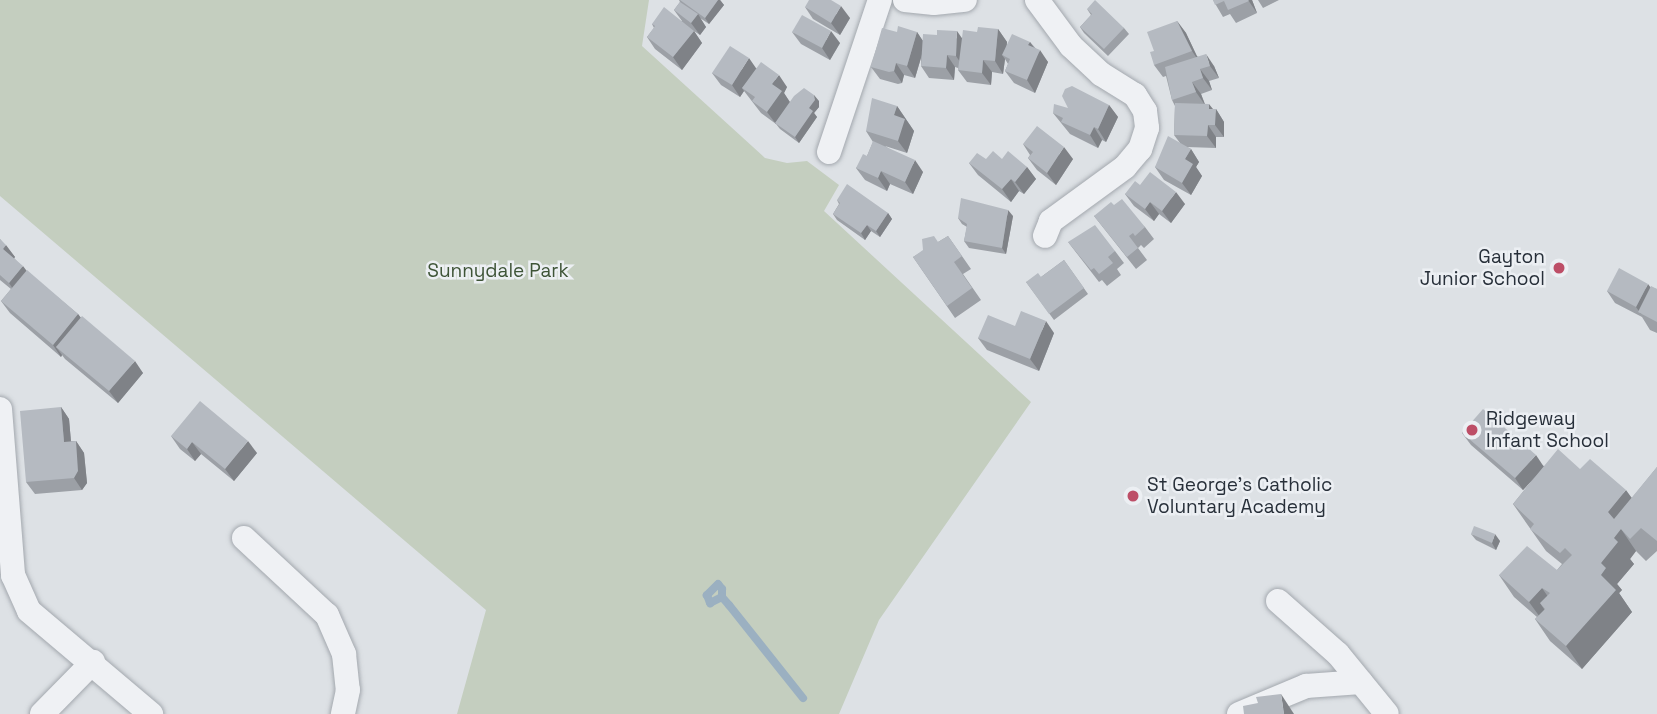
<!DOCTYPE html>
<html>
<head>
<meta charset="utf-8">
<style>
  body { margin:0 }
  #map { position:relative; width:1657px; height:714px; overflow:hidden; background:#dde1e5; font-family:"Space Grotesk",sans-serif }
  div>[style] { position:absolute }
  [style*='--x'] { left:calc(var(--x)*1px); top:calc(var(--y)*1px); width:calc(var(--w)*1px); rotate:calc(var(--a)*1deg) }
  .green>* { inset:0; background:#c4cebf }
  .stream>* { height:8px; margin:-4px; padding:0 4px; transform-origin:4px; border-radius:4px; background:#9bb0c1 }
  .roads { filter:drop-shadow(0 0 2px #a3a8ae) drop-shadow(0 0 2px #a3a8ae) }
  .minor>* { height:24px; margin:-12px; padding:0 12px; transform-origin:12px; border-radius:12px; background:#eff1f4 }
  .wall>* { inset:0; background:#9ca0a6 }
  .shaded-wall>* { inset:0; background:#7f8287 }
  .building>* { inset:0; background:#b5bac1 }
  .dots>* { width:19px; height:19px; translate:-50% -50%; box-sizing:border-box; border:4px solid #eceff3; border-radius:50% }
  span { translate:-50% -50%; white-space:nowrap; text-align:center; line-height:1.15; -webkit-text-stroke:5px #eceff3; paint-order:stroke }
  .poi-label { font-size:19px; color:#28303a }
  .right { translate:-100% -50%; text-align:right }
  .left { translate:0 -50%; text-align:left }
  .park-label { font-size:19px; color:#3e5437 }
</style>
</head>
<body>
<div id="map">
  <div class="green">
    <div style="clip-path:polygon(0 0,649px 0,642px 46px,765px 158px,787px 163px,807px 161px,839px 185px,824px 211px,1031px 402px,879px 620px,839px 714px,457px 714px,486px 610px,0 196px)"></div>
  </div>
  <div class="stream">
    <div style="--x:722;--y:597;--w:8;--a:-90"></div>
    <div style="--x:722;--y:589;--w:6;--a:-129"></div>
    <div style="--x:718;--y:584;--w:16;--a:135"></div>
    <div style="--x:707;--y:595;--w:9;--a:69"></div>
    <div style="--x:710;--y:603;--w:13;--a:-27"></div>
    <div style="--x:722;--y:597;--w:11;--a:49"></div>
    <div style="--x:729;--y:605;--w:119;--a:51.5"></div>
  </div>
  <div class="roads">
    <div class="minor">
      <div style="--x:905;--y:0;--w:29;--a:6"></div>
      <div style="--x:934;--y:3;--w:31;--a:-6"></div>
      <div style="--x:1037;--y:0;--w:57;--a:53.5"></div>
      <div style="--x:1071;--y:46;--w:41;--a:43"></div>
      <div style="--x:1101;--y:74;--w:40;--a:32"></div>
      <div style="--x:1135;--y:95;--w:19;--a:58"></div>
      <div style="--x:1145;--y:111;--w:17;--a:83"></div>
      <div style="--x:1147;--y:128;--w:22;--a:108"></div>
      <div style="--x:1140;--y:149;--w:23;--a:130"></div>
      <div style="--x:1125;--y:167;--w:92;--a:143.9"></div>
      <div style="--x:1051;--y:221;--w:16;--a:112"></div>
      <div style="--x:829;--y:152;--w:160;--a:-71.5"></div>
      <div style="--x:0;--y:409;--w:167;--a:85.5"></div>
      <div style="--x:13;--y:575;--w:39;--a:66"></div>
      <div style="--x:29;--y:611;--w:160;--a:40.2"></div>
      <div style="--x:244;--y:538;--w:113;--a:42.9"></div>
      <div style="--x:327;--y:615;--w:43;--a:66.4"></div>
      <div style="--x:344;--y:654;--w:36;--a:84"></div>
      <div style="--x:348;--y:690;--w:25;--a:102"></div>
      <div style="--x:1278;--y:601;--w:80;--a:41.5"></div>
      <div style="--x:1338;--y:654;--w:77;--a:50.8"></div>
      <div style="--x:42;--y:714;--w:73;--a:-45.6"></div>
      <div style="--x:1239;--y:714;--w:73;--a:-22.7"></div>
      <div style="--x:1306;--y:686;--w:55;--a:-4.2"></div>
    </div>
  </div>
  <div class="wall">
    <div style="clip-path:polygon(679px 0,720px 0,724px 5px,709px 24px,700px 18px,706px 27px,700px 35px,694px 31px,702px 43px,682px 70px,655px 49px,647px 37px,654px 28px,652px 24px,682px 21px,674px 10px,680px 2px)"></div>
    <div style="clip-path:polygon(1213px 0,1252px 0,1257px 13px,1236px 23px,1230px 14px,1223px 17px)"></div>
    <div style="clip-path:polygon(1258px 0,1279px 0,1263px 8px)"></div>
    <div style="clip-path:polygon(805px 7px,850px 18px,840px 35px,813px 19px)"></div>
    <div style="clip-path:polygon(1087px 9px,1124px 28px,1129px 34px,1108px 56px,1084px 33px,1080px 27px,1091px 15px)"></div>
    <div style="clip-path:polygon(1177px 21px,1186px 33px,1197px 56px,1214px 66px,1219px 78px,1209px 81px,1212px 90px,1201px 94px,1205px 104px,1213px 109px,1216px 109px,1224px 122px,1224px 137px,1216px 137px,1216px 148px,1187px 147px,1191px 149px,1199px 162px,1196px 167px,1202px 176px,1191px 195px,1164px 180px,1155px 167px,1180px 143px,1174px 135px,1175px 106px,1172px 100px,1166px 76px,1163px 77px,1154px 65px,1154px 51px)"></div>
    <div style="clip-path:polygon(998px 29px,1007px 42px,1007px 46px,1030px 42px,1048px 62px,1035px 93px,1014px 83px,1005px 71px,1008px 64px,1005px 59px,1003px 74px,992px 72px,991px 85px,967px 82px,958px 70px,958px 68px,955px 67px,954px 80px,929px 78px,921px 66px,921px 58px,915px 78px,904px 75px,902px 83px,898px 84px,880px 79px,871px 67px,897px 32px,917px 32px,922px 40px,962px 38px,977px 32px)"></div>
    <div style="clip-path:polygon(792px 32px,840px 43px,830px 60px,801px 44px)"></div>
    <div style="clip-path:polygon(756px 68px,787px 87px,784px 93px,790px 102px,819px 101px,819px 107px,814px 113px,817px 117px,799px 143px,780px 129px,776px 124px,761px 113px,744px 91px,740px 97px,721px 85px,712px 73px)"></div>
    <div style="clip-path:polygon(1109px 105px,1118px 117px,1106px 142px,1102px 140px,1098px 148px,1070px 134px,1053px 113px,1068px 108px)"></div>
    <div style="clip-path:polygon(897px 106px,914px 131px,907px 153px,885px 146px,923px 172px,913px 194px,890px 184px,887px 191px,865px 180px,856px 168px,867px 156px,873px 142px,866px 131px)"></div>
    <div style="clip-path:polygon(1023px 144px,1073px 159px,1056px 185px,1037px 170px,1028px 158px,1030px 155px)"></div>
    <div style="clip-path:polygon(986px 159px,1002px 159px,1027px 167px,1036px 179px,1024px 194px,1019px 191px,1011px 202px,978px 175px,969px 163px)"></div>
    <div style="clip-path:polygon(1140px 185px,1185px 204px,1171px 223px,1159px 214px,1154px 221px,1134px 206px,1125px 194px)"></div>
    <div style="clip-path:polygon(837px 200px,888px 213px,892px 219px,880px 237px,871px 231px,865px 240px,837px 220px,833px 214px,839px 204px)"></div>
    <div style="clip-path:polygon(1114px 205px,1145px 227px,1154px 239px,1144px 248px,1141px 245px,1138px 248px,1147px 260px,1136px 269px,1094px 216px)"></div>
    <div style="clip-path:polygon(1013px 216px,1006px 254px,969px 248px,964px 241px,967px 227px,962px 224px,958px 218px)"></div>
    <div style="clip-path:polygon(948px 236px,971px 269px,963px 274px,981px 300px,955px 318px,913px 257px)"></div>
    <div style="clip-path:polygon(0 239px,15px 257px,14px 258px,26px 271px,78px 314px,81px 318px,143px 373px,118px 403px,65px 359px,62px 355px,61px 357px,10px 313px,1px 301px,11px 289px,0 280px)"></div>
    <div style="clip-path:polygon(1068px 242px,1115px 251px,1124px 263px,1117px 269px,1121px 275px,1107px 286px,1102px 280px,1099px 282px)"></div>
    <div style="clip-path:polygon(1064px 260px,1088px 294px,1054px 320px,1026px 282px,1041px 277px)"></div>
    <div style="clip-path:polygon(1651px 288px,1657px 289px,1657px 333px,1650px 330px,1642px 317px,1615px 303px,1607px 291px)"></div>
    <div style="clip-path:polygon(1015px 326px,1054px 333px,1039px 371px,987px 350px,978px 338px)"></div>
    <div style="clip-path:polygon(61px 407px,69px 419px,71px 441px,76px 441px,84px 453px,87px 483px,82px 490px,35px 494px,26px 482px)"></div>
    <div style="clip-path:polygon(1462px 433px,1544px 466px,1580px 469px,1632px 498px,1657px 467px,1657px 551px,1646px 561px,1636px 551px,1630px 559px,1634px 564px,1617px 584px,1622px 590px,1619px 593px,1632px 612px,1582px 669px,1550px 641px,1535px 619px,1537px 617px,1514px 597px,1499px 575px,1557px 570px,1562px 564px,1546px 551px,1513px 504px,1535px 477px,1523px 490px,1471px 445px)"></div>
    <div style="clip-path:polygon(171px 436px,257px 453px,234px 481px,201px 454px,195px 461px,180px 449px)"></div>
    <div style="clip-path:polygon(1471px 534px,1500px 541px,1496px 550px,1476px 540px)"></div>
  </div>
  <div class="shaded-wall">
    <div style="clip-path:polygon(718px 0,720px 0,724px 5px,709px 24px,705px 18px)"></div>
    <div style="clip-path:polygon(1248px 0,1252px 0,1257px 13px)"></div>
    <div style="clip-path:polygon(841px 6px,850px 18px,840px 35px,831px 23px)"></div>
    <div style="clip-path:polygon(698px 14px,706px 27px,700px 35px,691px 23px)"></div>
    <div style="clip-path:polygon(1177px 21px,1186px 33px,1200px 63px,1192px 51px)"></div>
    <div style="clip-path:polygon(998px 29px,1007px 42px,1005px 56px,1002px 55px,1005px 59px,1003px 74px,995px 61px)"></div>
    <div style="clip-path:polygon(694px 31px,702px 43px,682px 70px,673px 57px)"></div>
    <div style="clip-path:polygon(831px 31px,840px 43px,830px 60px,822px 48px)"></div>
    <div style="clip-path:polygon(957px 31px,966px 44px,964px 68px,956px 56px)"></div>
    <div style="clip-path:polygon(917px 32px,925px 44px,915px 78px,907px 66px)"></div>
    <div style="clip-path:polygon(1030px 42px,1038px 54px,1040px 50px,1048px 62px,1035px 93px,1027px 80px,1028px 45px)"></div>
    <div style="clip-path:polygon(1206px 54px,1214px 66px,1219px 78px,1210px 66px)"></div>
    <div style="clip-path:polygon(947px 55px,955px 67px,954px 80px,946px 68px)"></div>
    <div style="clip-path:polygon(749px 58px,758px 71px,742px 88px,744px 91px,740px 97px,732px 85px)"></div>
    <div style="clip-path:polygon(983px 60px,992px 72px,991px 85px,982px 73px)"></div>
    <div style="clip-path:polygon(896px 63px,904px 75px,902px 83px,894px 71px)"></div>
    <div style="clip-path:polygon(1200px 69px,1209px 81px,1212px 90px,1203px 78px)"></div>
    <div style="clip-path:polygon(779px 75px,787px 87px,784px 93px,791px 104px,776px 124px,767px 112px,772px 84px)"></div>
    <div style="clip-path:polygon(1192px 82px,1201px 94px,1205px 105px,1196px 92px)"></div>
    <div style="clip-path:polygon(814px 95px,819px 101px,819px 107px,814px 113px,817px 117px,799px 143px,795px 137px,809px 108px)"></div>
    <div style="clip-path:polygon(1209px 104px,1216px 113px,1216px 109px,1224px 122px,1224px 137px,1215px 125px,1209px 109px)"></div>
    <div style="clip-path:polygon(1109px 105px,1118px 117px,1106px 142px,1098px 129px)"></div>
    <div style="clip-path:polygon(897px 106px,914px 131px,907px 153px,898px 141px,894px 115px)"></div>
    <div style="clip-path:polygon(1208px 125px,1216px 137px,1216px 148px,1207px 136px)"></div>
    <div style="clip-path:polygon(1094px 127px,1102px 140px,1098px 148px,1090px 135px)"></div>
    <div style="clip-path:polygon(1064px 147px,1073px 159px,1056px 185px,1047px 173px)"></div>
    <div style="clip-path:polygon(1191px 149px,1199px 162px,1196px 167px,1202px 176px,1191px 195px,1182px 183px,1185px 159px)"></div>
    <div style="clip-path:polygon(915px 160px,923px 172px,913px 194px,905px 182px)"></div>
    <div style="clip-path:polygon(1027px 167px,1036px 179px,1024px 194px,1015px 182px)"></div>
    <div style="clip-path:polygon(881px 171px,890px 184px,887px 191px,878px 178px)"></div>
    <div style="clip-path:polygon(1011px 179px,1019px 191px,1011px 202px,1002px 189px)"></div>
    <div style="clip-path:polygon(1176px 192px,1185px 204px,1171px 223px,1162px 211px)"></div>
    <div style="clip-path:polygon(1150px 202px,1159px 214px,1154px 221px,1145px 209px)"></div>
    <div style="clip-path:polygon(1008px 210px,1013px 216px,1006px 254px,1002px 248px)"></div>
    <div style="clip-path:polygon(888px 213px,892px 219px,880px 237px,876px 231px)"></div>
    <div style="clip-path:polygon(867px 225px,871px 231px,865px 240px,861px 233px)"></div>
    <div style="clip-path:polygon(6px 245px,15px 257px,12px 261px,3px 249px)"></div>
    <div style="clip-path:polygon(23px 266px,32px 278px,17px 295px,9px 283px)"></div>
    <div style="clip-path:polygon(1648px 284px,1657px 296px,1641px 314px,1636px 307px)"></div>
    <div style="clip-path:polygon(78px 314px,87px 326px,56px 347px,62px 355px,61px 357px,53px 345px)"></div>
    <div style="clip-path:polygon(1046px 321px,1054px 333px,1039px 371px,1030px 359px)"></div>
    <div style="clip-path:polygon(135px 361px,143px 373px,118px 403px,109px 391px)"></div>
    <div style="clip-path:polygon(61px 407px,69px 419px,72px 454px,64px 442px)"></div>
    <div style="clip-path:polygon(76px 441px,84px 453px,87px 483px,82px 490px,74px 478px)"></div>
    <div style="clip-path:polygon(248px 441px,257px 453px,234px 481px,225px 469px)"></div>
    <div style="clip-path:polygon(192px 442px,201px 454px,195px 461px,187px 449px)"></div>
    <div style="clip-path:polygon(1536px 455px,1544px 467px,1523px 490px,1515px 478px)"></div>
    <div style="clip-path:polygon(1626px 490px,1642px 512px,1621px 529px,1636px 551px,1630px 559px,1634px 564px,1617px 584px,1622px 590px,1619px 593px,1632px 612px,1582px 669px,1566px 646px,1601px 575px,1601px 563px,1614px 538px,1608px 512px)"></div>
    <div style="clip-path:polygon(1495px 534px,1500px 541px,1496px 550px,1492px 543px)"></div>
    <div style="clip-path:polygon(1542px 588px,1557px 610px,1540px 603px,1550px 618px,1545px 624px,1529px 602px)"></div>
    <div style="clip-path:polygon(1281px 694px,1294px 714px,1284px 714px)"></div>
  </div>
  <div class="building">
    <div style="clip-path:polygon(680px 0,718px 0,705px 18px)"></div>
    <div style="clip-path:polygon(809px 0,831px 0,841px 6px,831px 23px,805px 7px)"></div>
    <div style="clip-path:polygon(1095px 0,1124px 28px,1104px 49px,1080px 27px,1092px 14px,1087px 9px)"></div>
    <div style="clip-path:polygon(1213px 0,1248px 0,1249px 1px,1228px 10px,1224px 1px,1215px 5px)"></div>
    <div style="clip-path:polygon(680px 2px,698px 14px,691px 23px,674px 10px)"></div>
    <div style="clip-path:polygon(664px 7px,694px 31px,673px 57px,647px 37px,655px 26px,652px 24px)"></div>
    <div style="clip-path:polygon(802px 15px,831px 31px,822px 48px,792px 32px)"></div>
    <div style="clip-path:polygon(1177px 21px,1192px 51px,1154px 65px,1150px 52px,1154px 51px,1147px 32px)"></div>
    <div style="clip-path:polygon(898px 26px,917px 32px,907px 66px,896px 63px,894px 71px,889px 72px,871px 67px,882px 28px,897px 32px)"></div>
    <div style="clip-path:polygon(978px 27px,998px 29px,995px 61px,983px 60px,982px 73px,958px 70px,963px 30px,977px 32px)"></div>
    <div style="clip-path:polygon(937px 30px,957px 31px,956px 56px,947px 55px,946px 68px,921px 66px,923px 34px,937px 35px)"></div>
    <div style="clip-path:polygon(1012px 34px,1030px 42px,1028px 45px,1040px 50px,1027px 80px,1005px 71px,1010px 59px,1002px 55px)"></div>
    <div style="clip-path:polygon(730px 46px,749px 58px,732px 85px,712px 73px)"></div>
    <div style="clip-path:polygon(1206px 54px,1210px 66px,1200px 69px,1203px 78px,1192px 82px,1196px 92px,1172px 100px,1165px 67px)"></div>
    <div style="clip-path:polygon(761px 62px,779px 75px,772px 84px,782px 91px,767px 112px,752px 101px,755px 97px,742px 88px)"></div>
    <div style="clip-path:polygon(1072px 86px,1109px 105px,1098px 129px,1094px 127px,1090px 135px,1061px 122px,1063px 118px,1053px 113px,1054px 104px,1068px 108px,1062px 96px,1065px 89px)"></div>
    <div style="clip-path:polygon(804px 88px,814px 95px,815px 100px,809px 108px,813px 111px,795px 137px,775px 123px,794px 96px)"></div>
    <div style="clip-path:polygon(872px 98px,897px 106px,894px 115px,905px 119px,898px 141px,866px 131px)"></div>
    <div style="clip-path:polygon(1175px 103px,1209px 104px,1209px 109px,1216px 109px,1215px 125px,1208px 125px,1207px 136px,1174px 135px)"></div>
    <div style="clip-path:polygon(1037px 126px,1064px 147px,1047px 173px,1028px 158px,1033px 152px,1023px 144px)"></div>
    <div style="clip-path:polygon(1168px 136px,1191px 149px,1185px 159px,1193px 164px,1182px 183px,1155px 167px)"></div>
    <div style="clip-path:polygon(873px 141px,915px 160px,905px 182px,881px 171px,878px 178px,856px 168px,863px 154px,867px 156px)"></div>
    <div style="clip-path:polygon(993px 151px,1002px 159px,1008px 151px,1027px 167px,1015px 182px,1011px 179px,1002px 189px,969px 163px,977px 153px,986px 159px)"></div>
    <div style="clip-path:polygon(1150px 172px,1176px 192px,1162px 211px,1150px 202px,1145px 209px,1125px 194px,1135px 181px,1140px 185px)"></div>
    <div style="clip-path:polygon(847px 184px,888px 213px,876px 231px,867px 225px,861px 233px,833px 214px,840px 203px,837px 200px)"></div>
    <div style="clip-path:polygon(961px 198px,1008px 210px,1002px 248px,964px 241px,967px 224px,958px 218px)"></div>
    <div style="clip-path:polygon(1122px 199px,1145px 227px,1135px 236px,1133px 233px,1129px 236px,1138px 248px,1127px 257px,1094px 216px,1111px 202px,1114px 205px)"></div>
    <div style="clip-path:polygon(1095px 225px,1115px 251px,1108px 257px,1113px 263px,1099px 274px,1094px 268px,1091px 270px,1068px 242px)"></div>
    <div style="clip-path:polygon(934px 236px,938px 242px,948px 236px,962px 256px,954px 262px,972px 288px,947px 306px,913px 257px,923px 250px,922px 239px)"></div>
    <div style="clip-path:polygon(0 239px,6px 245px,3px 249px,23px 266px,9px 283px,0 275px)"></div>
    <div style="clip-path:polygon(1064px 260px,1084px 288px,1049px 314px,1026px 282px,1038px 273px,1041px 277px)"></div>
    <div style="clip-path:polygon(1619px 268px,1648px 284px,1636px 307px,1607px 291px)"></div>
    <div style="clip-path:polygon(27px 270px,78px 314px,53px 345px,1px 301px)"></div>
    <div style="clip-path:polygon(1651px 286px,1657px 289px,1657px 322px,1638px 312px)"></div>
    <div style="clip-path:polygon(1021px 311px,1046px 321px,1030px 359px,978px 338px,988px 315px,1015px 326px)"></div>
    <div style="clip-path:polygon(82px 316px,135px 361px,109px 391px,56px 347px)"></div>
    <div style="clip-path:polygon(200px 401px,248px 441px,225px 469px,192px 442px,187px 449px,171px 436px)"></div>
    <div style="clip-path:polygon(61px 407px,64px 442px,76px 441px,78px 471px,74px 478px,26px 482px,20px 411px)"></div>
    <div style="clip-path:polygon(1483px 409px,1536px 455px,1515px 478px,1462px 433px)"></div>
    <div style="clip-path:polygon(1558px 449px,1580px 469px,1590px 459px,1626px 490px,1608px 512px,1614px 519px,1657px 467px,1657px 541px,1641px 528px,1630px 539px,1621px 529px,1614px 538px,1618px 542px,1601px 563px,1606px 568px,1601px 575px,1616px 590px,1566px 646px,1535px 619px,1545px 609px,1540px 603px,1550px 593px,1542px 588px,1529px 602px,1499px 575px,1527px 546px,1557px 570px,1572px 555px,1565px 548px,1560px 553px,1530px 529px,1534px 524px,1513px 504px)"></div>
    <div style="clip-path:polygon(1474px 526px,1495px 534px,1492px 543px,1471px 534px)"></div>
    <div style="clip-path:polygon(1281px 694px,1284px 714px,1244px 714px,1243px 706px,1258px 703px,1256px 697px)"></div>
  </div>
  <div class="dots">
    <div style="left:1559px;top:268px;background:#bd4e67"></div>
    <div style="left:1472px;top:430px;background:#bd4e67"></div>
    <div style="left:1133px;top:496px;background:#bd4e67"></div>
  </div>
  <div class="poi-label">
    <span class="right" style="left:1545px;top:268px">Gayton<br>Junior School</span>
    <span class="left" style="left:1486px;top:430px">Ridgeway<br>Infant School</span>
    <span class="left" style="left:1147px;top:496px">St George's Catholic<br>Voluntary Academy</span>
  </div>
  <div class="park-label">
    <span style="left:498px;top:271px">Sunnydale Park</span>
  </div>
</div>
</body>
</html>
